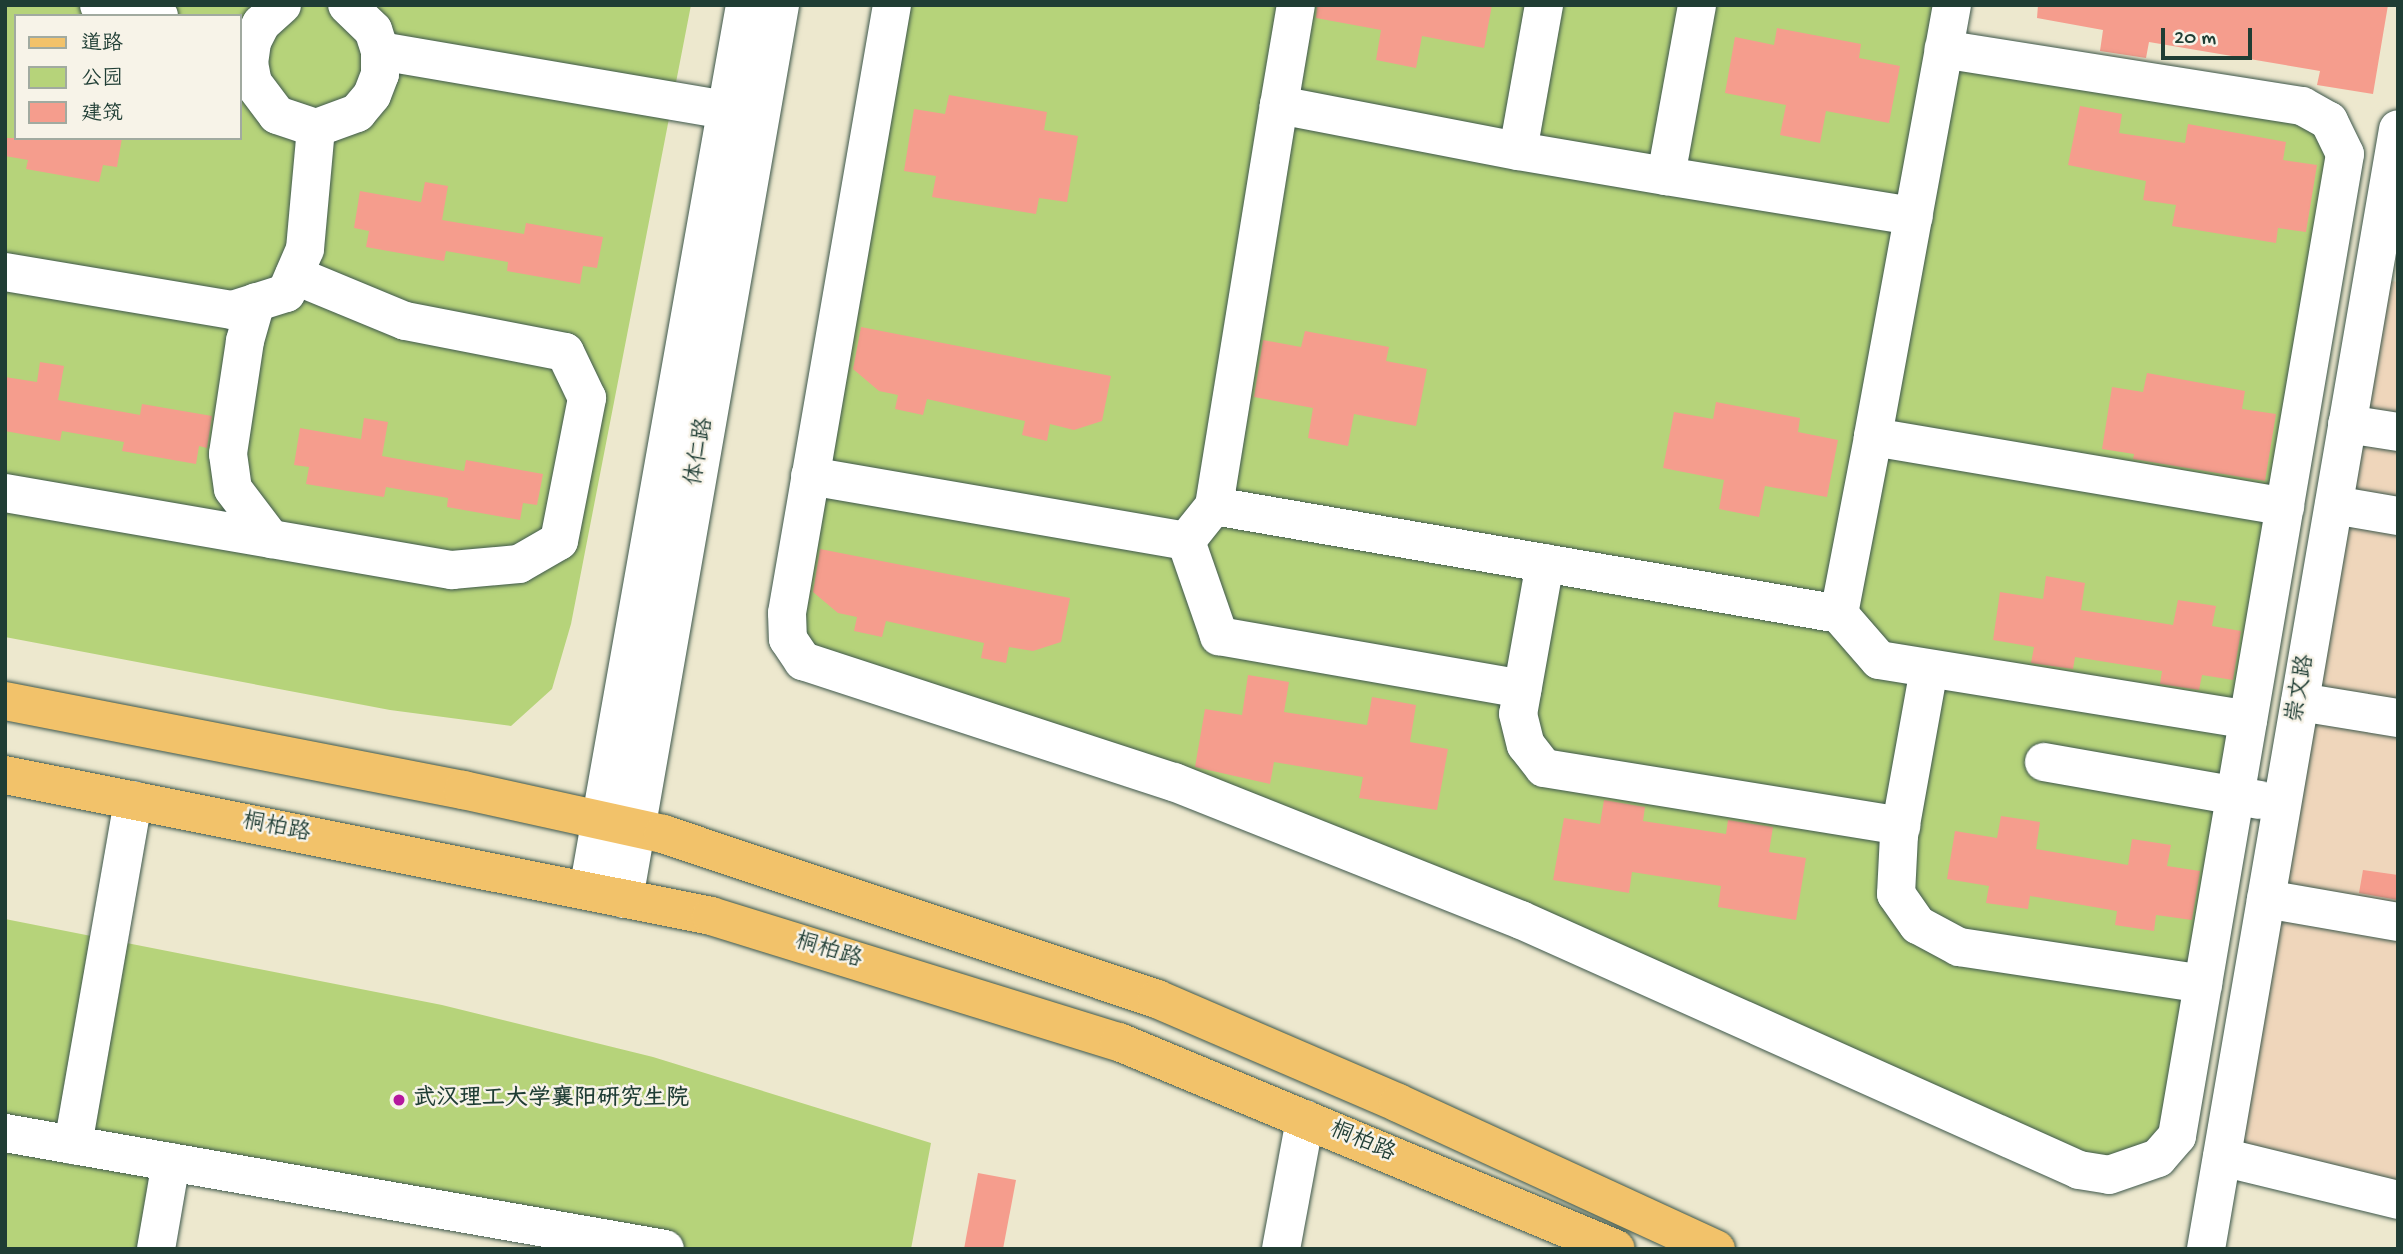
<!DOCTYPE html>
<html>
<head>
<meta charset="utf-8">
<style>
  body { margin:0 }
  #map { position:relative; width:2403px; height:1254px; overflow:hidden; background:#ede8ce; font-family:"Gochi Hand","LXGW WenKai TC",sans-serif }
  div>[style] { position:absolute }
  [style*='--x'] { left:calc(var(--x)*1px); top:calc(var(--y)*1px); width:calc(var(--w)*1px); rotate:calc(var(--a)*1deg) }
  .built>* { inset:0; background:#efd6bb }
  .green>* { inset:0; background:#b6d37a }
  .building>* { inset:0; background:#f59d8d }
  .roads { filter:drop-shadow(0 0 2px #3e574b) drop-shadow(0 0 2px #3e574b) }
  .minor>* { height:38px; margin:-19px; padding:0 19px; transform-origin:19px; border-radius:19px; background:#fff }
  .major>* { height:38px; margin:-19px; padding:0 19px; transform-origin:19px; border-radius:19px; background:#f2c26a }
  .dots>* { width:19px; height:19px; translate:-50% -50%; box-sizing:border-box; border:4px solid #f7f3e8; border-radius:50% }
  span { translate:-50% -50%; white-space:nowrap; text-align:center; line-height:1.15; -webkit-text-stroke:5px #f7f3e8; paint-order:stroke }
  .street-label { font-size:23px; color:#1f3d34 }
  .poi-label { font-size:23px; color:#1f3d34; font-weight:700 }
  .left { translate:0 -50%; text-align:left }
  .frame { position:absolute; inset:0; border:7px solid #1f3d34; pointer-events:none }
  .legend { position:absolute; left:14px; top:14px; width:228px; height:126px; box-sizing:border-box; background:#f7f3e8; border:2px solid #a1aaa0; margin:0; padding:9px 12px; list-style:none; font-size:21px; color:#1f3d34 }
  .legend li { display:flex; align-items:center; gap:14px; height:35px }
  .legend b { width:35px; border:2px solid #a1aaa0 }
  .scale { position:absolute; left:2161px; top:28px; width:91px; height:32px; box-sizing:border-box; border:4px solid #1f3d34; border-top:0; padding-left:9px; font-size:21px; line-height:24px; white-space:nowrap; color:#1f3d34; -webkit-text-stroke:5px #f7f3e8; paint-order:stroke }
</style>
</head>
<body>
<div id="map">
  <div class="built">
    <div style="clip-path:polygon(2372px 278px,2398px 282px,2398px 1200px,2222px 1157px)"></div>
  </div>
  <div class="green">
    <div style="clip-path:polygon(evenodd,5px 5px,691px 5px,571px 624px,552px 689px,511px 726px,390px 710px,5px 637px,5px 5px,16px 16px,240px 16px,240px 138px,16px 138px,16px 16px)"></div>
    <div style="clip-path:polygon(892px 5px,1952px 5px,1946px 41px,2302px 106px,2345px 154px,2177px 1136px,2109px 1175px,1174px 782px,826px 670px,787px 613px)"></div>
    <div style="clip-path:polygon(5px 919px,442px 1005px,653px 1057px,931px 1143px,911px 1249px,666px 1249px,172px 1162px,156px 1249px,5px 1249px)"></div>
  </div>
  <div class="building">
    <div style="clip-path:polygon(1317px 5px,1492px 5px,1484px 48px,1422px 36px,1416px 68px,1376px 60px,1381px 30px,1316px 18px)"></div>
    <div style="clip-path:polygon(2038px 5px,2388px 5px,2373px 94px,2317px 85px,2320px 71px,2149px 42px,2146px 58px,2100px 51px,2103px 30px,2037px 18px)"></div>
    <div style="clip-path:polygon(1777px 28px,1861px 44px,1859px 58px,1900px 66px,1889px 123px,1826px 111px,1820px 143px,1780px 135px,1786px 105px,1725px 93px,1735px 37px,1774px 45px)"></div>
    <div style="clip-path:polygon(949px 95px,1047px 112px,1044px 130px,1078px 136px,1067px 202px,1039px 198px,1036px 214px,932px 197px,936px 176px,904px 171px,914px 109px,945px 114px)"></div>
    <div style="clip-path:polygon(2080px 106px,2122px 114px,2119px 133px,2185px 143px,2188px 124px,2286px 142px,2283px 160px,2317px 165px,2306px 232px,2278px 228px,2276px 243px,2172px 226px,2176px 205px,2143px 200px,2146px 181px,2068px 165px)"></div>
    <div style="clip-path:polygon(5px 138px,122px 138px,117px 167px,103px 165px,99px 182px,26px 169px,28px 160px,5px 156px)"></div>
    <div style="clip-path:polygon(425px 182px,448px 186px,442px 220px,524px 234px,526px 223px,603px 237px,597px 268px,583px 266px,580px 284px,507px 271px,508px 262px,446px 251px,444px 261px,366px 247px,369px 231px,354px 228px,360px 191px,421px 202px)"></div>
    <div style="clip-path:polygon(861px 327px,1111px 376px,1102px 421px,1074px 430px,1050px 424px,1047px 441px,1022px 435px,1025px 421px,927px 399px,923px 415px,895px 409px,898px 395px,879px 391px,853px 369px)"></div>
    <div style="clip-path:polygon(1305px 331px,1389px 347px,1386px 361px,1427px 369px,1416px 426px,1354px 414px,1348px 446px,1308px 438px,1313px 408px,1254px 397px,1263px 340px,1301px 347px)"></div>
    <div style="clip-path:polygon(40px 362px,64px 366px,58px 400px,140px 415px,142px 404px,212px 416px,207px 448px,199px 446px,196px 464px,122px 451px,124px 442px,62px 431px,60px 441px,5px 431px,5px 377px,37px 382px)"></div>
    <div style="clip-path:polygon(2147px 373px,2245px 391px,2242px 409px,2276px 414px,2265px 481px,2133px 459px,2134px 454px,2102px 449px,2112px 387px,2143px 392px)"></div>
    <div style="clip-path:polygon(1716px 402px,1800px 418px,1798px 432px,1838px 440px,1827px 497px,1765px 486px,1759px 517px,1719px 509px,1724px 480px,1663px 468px,1674px 412px,1713px 419px)"></div>
    <div style="clip-path:polygon(364px 418px,388px 422px,382px 456px,464px 471px,466px 460px,543px 474px,537px 505px,523px 503px,520px 520px,447px 507px,448px 498px,386px 487px,384px 497px,306px 484px,309px 467px,294px 465px,300px 428px,361px 439px)"></div>
    <div style="clip-path:polygon(820px 549px,1070px 598px,1061px 642px,1033px 651px,1009px 647px,1006px 663px,981px 658px,984px 643px,886px 621px,882px 637px,854px 631px,857px 617px,838px 613px,813px 592px)"></div>
    <div style="clip-path:polygon(2046px 576px,2085px 583px,2081px 610px,2173px 625px,2178px 600px,2216px 606px,2212px 626px,2241px 631px,2233px 680px,2202px 675px,2199px 690px,2160px 684px,2162px 671px,2075px 657px,2073px 669px,2031px 663px,2034px 647px,1993px 640px,2000px 592px,2043px 599px)"></div>
    <div style="clip-path:polygon(1248px 675px,1289px 682px,1284px 712px,1367px 725px,1372px 697px,1416px 705px,1410px 742px,1448px 749px,1437px 810px,1359px 798px,1363px 777px,1274px 762px,1270px 784px,1195px 767px,1205px 709px,1242px 715px)"></div>
    <div style="clip-path:polygon(1604px 800px,1645px 807px,1643px 821px,1726px 834px,1728px 820px,1773px 827px,1769px 852px,1806px 858px,1796px 920px,1718px 907px,1721px 886px,1632px 872px,1629px 893px,1553px 880px,1564px 818px,1600px 824px)"></div>
    <div style="clip-path:polygon(2001px 816px,2040px 822px,2036px 849px,2128px 865px,2132px 839px,2171px 845px,2167px 866px,2200px 871px,2192px 920px,2156px 915px,2154px 931px,2115px 925px,2117px 911px,2030px 896px,2028px 909px,1986px 903px,1989px 886px,1947px 879px,1955px 831px,1997px 838px)"></div>
    <div style="clip-path:polygon(2363px 870px,2398px 875px,2398px 900px,2359px 893px)"></div>
    <div style="clip-path:polygon(978px 1173px,1016px 1180px,1003px 1249px,964px 1249px)"></div>
  </div>
  <div class="roads">
    <div class="minor">
      <div style="--x:99;--y:5;--w:61;--a:10.4"></div>
      <div style="--x:282;--y:5;--w:28;--a:138"></div>
      <div style="--x:261;--y:24;--w:20;--a:117"></div>
      <div style="--x:252;--y:42;--w:21;--a:98"></div>
      <div style="--x:249;--y:63;--w:20;--a:79"></div>
      <div style="--x:253;--y:83;--w:40;--a:53"></div>
      <div style="--x:277;--y:115;--w:41;--a:18.4"></div>
      <div style="--x:316;--y:128;--w:44;--a:-20.1"></div>
      <div style="--x:357;--y:113;--w:23;--a:-50"></div>
      <div style="--x:372;--y:95;--w:22;--a:-69"></div>
      <div style="--x:380;--y:74;--w:23;--a:-90"></div>
      <div style="--x:380;--y:51;--w:22;--a:-108"></div>
      <div style="--x:373;--y:30;--w:36;--a:-136"></div>
      <div style="--x:892;--y:5;--w:617;--a:99.8"></div>
      <div style="--x:787;--y:613;--w:26;--a:88"></div>
      <div style="--x:788;--y:639;--w:27;--a:56"></div>
      <div style="--x:803;--y:661;--w:390;--a:18.1"></div>
      <div style="--x:1174;--y:782;--w:373;--a:21.7"></div>
      <div style="--x:1521;--y:920;--w:611;--a:24.13"></div>
      <div style="--x:2079;--y:1170;--w:30;--a:9"></div>
      <div style="--x:2109;--y:1175;--w:52;--a:-19.1"></div>
      <div style="--x:2158;--y:1158;--w:29;--a:-49"></div>
      <div style="--x:2177;--y:1136;--w:996;--a:-80.29"></div>
      <div style="--x:2345;--y:154;--w:37;--a:-116"></div>
      <div style="--x:2329;--y:121;--w:31;--a:-151"></div>
      <div style="--x:2302;--y:106;--w:363;--a:-171"></div>
      <div style="--x:1944;--y:49;--w:45;--a:-79.7"></div>
      <div style="--x:1544;--y:5;--w:148;--a:100.1"></div>
      <div style="--x:1518;--y:151;--w:150;--a:9.6"></div>
      <div style="--x:1666;--y:176;--w:174;--a:-79.7"></div>
      <div style="--x:1944;--y:49;--w:394;--a:100.4"></div>
      <div style="--x:1873;--y:437;--w:418;--a:9.6"></div>
      <div style="--x:380;--y:51;--w:351;--a:9.7"></div>
      <div style="--x:1279;--y:105;--w:101;--a:-80.4"></div>
      <div style="--x:1666;--y:176;--w:251;--a:9.2"></div>
      <div style="--x:5;--y:272;--w:230;--a:9.5"></div>
      <div style="--x:232;--y:310;--w:57;--a:-17.5"></div>
      <div style="--x:286;--y:293;--w:48;--a:-66.6"></div>
      <div style="--x:305;--y:249;--w:121;--a:-84.8"></div>
      <div style="--x:256;--y:302;--w:41;--a:105.8"></div>
      <div style="--x:245;--y:341;--w:114;--a:98.6"></div>
      <div style="--x:228;--y:454;--w:35;--a:82"></div>
      <div style="--x:233;--y:489;--w:63;--a:52.8"></div>
      <div style="--x:2347;--y:424;--w:52;--a:8.9"></div>
      <div style="--x:810;--y:476;--w:382;--a:9.8"></div>
      <div style="--x:1186;--y:541;--w:45;--a:-51.3"></div>
      <div style="--x:1214;--y:506;--w:634;--a:9.8"></div>
      <div style="--x:1839;--y:614;--w:61;--a:49"></div>
      <div style="--x:1879;--y:660;--w:374;--a:9.2"></div>
      <div style="--x:5;--y:493;--w:454;--a:9.8"></div>
      <div style="--x:452;--y:570;--w:67;--a:-5.1"></div>
      <div style="--x:519;--y:564;--w:46;--a:-29.9"></div>
      <div style="--x:559;--y:541;--w:146;--a:-78.9"></div>
      <div style="--x:587;--y:398;--w:51;--a:-115.6"></div>
      <div style="--x:565;--y:352;--w:163;--a:-169"></div>
      <div style="--x:405;--y:321;--w:120;--a:-157.5"></div>
      <div style="--x:2334;--y:505;--w:65;--a:9.8"></div>
      <div style="--x:1214;--y:506;--w:406;--a:-80.8"></div>
      <div style="--x:1279;--y:105;--w:243;--a:10.9"></div>
      <div style="--x:1186;--y:541;--w:101;--a:70.8"></div>
      <div style="--x:1219;--y:636;--w:308;--a:9.9"></div>
      <div style="--x:1545;--y:563;--w:153;--a:100.1"></div>
      <div style="--x:1518;--y:714;--w:32;--a:76"></div>
      <div style="--x:1526;--y:745;--w:29;--a:52"></div>
      <div style="--x:1544;--y:768;--w:362;--a:9.2"></div>
      <div style="--x:1839;--y:614;--w:180;--a:-79.1"></div>
      <div style="--x:1929;--y:669;--w:169;--a:100.2"></div>
      <div style="--x:1899;--y:835;--w:59;--a:92.9"></div>
      <div style="--x:1896;--y:894;--w:38;--a:55"></div>
      <div style="--x:1918;--y:925;--w:47;--a:28.2"></div>
      <div style="--x:1959;--y:947;--w:247;--a:8.6"></div>
      <div style="--x:2300;--y:702;--w:99;--a:9.3"></div>
      <div style="--x:2044;--y:762;--w:219;--a:10"></div>
      <div style="--x:588;--y:891;--w:900;--a:-79.95"></div>
      <div style="--x:624;--y:899;--w:908;--a:-80.1"></div>
      <div style="--x:2266;--y:899;--w:134;--a:9.9"></div>
      <div style="--x:5;--y:1133;--w:670;--a:9.97"></div>
      <div style="--x:73;--y:1145;--w:350;--a:-80.1"></div>
      <div style="--x:2222;--y:1157;--w:181;--a:13.7"></div>
      <div style="--x:156;--y:1249;--w:88;--a:-80.2"></div>
      <div style="--x:1281;--y:1249;--w:132;--a:-79.5"></div>
      <div style="--x:2206;--y:1249;--w:1136;--a:-80.27"></div>
    </div>
    <div class="major">
      <div style="--x:5;--y:701;--w:467;--a:11"></div>
      <div style="--x:463;--y:790;--w:205;--a:12.4"></div>
      <div style="--x:663;--y:834;--w:521;--a:18.47"></div>
      <div style="--x:1157;--y:999;--w:262;--a:23.3"></div>
      <div style="--x:1398;--y:1103;--w:350;--a:24.7"></div>
      <div style="--x:5;--y:775;--w:720;--a:11.29"></div>
      <div style="--x:711;--y:916;--w:427;--a:17.2"></div>
      <div style="--x:1119;--y:1042;--w:538;--a:22.61"></div>
    </div>
  </div>
  <div class="dots">
    <div style="left:399px;top:1100px;background:#b5179e"></div>
  </div>
  <div class="street-label">
    <span style="left:701px;top:452px;rotate:-80deg">体仁路</span>
    <span style="left:2302px;top:689px;rotate:-80deg">崇文路</span>
    <span style="left:276px;top:829px;rotate:11deg">桐柏路</span>
    <span style="left:828px;top:952px;rotate:17deg">桐柏路</span>
    <span style="left:1362px;top:1143px;rotate:23deg">桐柏路</span>
  </div>
  <div class="poi-label">
    <span class="left" style="left:413px;top:1100px">武汉理工大学襄阳研究生院</span>
  </div>
  <div class="frame"></div>
  <ul class="legend">
  <li><b style="height:9px;background:#f2c26a"></b>道路</li>
  <li><b style="height:19px;background:#b6d37a"></b>公园</li>
  <li><b style="height:19px;background:#f59d8d"></b>建筑</li>
  </ul>
  <div class="scale">20 m</div>
</div>
</body>
</html>
